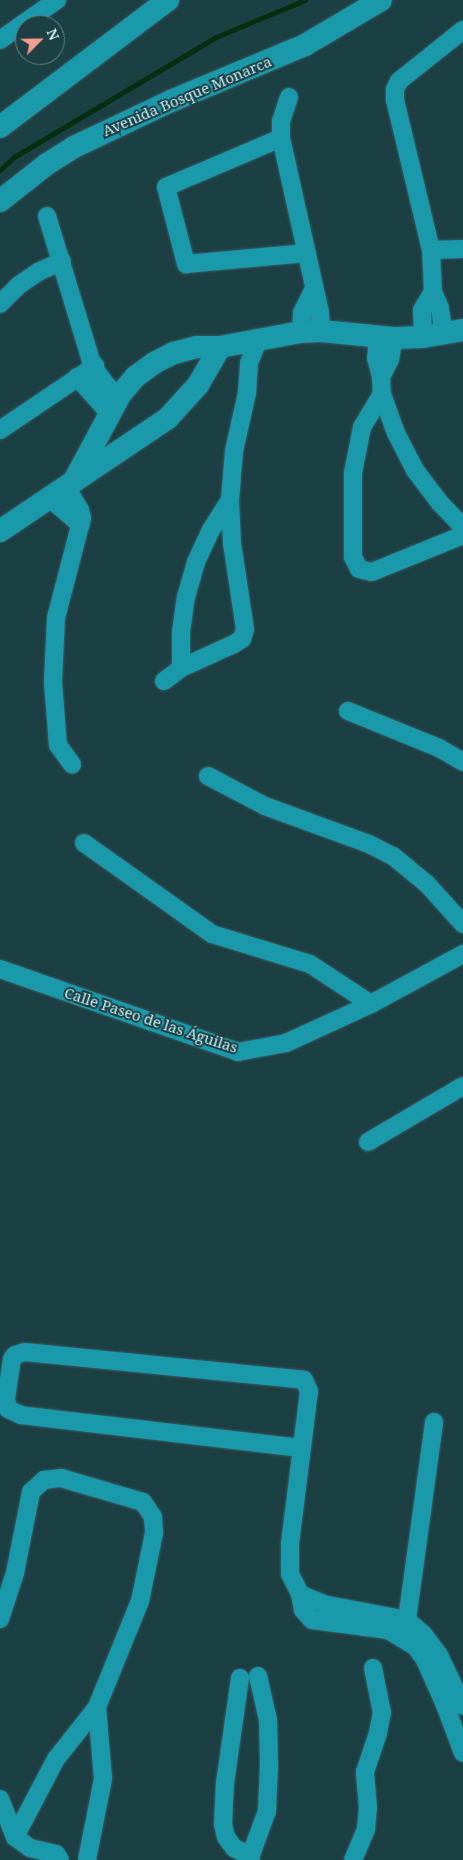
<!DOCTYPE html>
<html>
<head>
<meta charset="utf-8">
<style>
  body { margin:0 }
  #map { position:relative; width:463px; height:1860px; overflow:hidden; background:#1c3f44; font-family:"Noto Serif",serif }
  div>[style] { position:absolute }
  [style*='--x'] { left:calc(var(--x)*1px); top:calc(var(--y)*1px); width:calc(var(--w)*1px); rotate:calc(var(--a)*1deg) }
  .stream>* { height:5px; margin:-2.5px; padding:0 2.5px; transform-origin:2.5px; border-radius:2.5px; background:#032f10 }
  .roads { filter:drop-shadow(0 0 1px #375f65) drop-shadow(0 0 1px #375f65) }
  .minor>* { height:18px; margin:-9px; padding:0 9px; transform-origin:9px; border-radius:9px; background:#1999aa }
  .tertiary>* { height:22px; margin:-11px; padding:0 11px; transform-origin:11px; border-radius:11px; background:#1999aa }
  span { translate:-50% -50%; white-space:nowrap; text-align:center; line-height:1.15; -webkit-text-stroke:4px #1c3f44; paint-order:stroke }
  .street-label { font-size:15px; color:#c1f3fb }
  .north { position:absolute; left:15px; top:15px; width:50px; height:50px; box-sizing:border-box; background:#1c3f44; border:1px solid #5e878d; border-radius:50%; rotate:67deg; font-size:14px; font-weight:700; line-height:20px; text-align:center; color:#c1f3fb }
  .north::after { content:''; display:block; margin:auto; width:18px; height:22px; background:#f59d8f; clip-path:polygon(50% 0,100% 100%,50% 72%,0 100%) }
</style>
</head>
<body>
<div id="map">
  <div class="stream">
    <div style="--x:0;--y:170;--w:19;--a:-43"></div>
    <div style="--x:14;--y:157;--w:235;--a:-30.7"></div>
    <div style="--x:216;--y:37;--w:96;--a:-22.6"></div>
  </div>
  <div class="roads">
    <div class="minor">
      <div style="--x:0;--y:40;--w:70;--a:-35.1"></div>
      <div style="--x:289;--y:97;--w:25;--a:108"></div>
      <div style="--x:281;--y:121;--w:17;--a:90"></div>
      <div style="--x:281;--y:138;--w:179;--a:77.4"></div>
      <div style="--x:320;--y:313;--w:18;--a:87"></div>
      <div style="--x:281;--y:138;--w:125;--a:156.9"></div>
      <div style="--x:166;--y:187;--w:80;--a:75.4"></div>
      <div style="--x:186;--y:264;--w:121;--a:-5.2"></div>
      <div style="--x:47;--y:216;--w:158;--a:73.1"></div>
      <div style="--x:93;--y:367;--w:25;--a:53"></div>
      <div style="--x:108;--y:387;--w:14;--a:34"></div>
      <div style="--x:431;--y:250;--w:32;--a:-2"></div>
      <div style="--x:0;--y:304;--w:27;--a:-45"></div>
      <div style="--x:19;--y:285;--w:25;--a:-34"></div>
      <div style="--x:40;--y:271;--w:24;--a:-24"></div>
      <div style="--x:301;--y:332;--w:19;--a:-87"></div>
      <div style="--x:302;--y:313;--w:25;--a:-64"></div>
      <div style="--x:444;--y:334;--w:26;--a:-99"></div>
      <div style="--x:440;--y:308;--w:17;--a:-114"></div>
      <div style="--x:433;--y:292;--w:42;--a:-92.7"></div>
      <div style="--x:431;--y:250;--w:154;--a:-103.5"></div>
      <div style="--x:395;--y:100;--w:11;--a:-90"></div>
      <div style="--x:395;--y:89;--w:9;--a:-63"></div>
      <div style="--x:399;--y:81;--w:82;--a:-38.6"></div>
      <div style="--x:378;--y:337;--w:21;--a:95"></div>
      <div style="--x:376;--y:358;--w:20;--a:75"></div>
      <div style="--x:381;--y:377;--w:17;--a:87"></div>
      <div style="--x:382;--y:394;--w:41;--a:70.3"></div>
      <div style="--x:396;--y:433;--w:42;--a:62.8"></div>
      <div style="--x:415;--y:470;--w:41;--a:52.9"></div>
      <div style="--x:440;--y:503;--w:33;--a:46"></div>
      <div style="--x:423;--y:337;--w:27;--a:-92"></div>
      <div style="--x:422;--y:310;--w:21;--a:-59"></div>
      <div style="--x:77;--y:377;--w:50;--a:48.3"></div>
      <div style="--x:381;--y:377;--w:20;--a:-63"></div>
      <div style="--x:390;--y:359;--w:21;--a:-79"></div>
      <div style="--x:382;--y:394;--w:39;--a:121"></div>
      <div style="--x:362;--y:427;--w:47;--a:101.1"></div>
      <div style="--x:353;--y:473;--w:84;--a:90"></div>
      <div style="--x:353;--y:557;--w:13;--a:63"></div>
      <div style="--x:359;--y:569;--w:13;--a:13"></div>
      <div style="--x:372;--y:572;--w:98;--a:-22.1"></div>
      <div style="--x:0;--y:430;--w:115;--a:-34"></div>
      <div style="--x:65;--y:485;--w:29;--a:59"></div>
      <div style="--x:80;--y:510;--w:8;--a:76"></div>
      <div style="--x:82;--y:518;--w:103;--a:104.6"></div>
      <div style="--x:56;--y:618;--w:64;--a:92.7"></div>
      <div style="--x:53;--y:682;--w:63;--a:85.5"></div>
      <div style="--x:58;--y:745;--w:24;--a:54"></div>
      <div style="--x:48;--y:497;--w:43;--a:40.3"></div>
      <div style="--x:181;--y:668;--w:36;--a:-90"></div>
      <div style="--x:181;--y:632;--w:35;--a:-82"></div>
      <div style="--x:186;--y:597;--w:36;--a:-74"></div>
      <div style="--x:196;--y:562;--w:35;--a:-65"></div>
      <div style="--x:211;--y:530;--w:36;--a:-58"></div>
      <div style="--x:164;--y:681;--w:21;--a:-37"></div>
      <div style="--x:181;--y:668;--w:58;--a:-24.4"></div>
      <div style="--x:234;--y:644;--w:9;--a:-32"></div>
      <div style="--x:242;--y:639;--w:10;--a:-73"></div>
      <div style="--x:245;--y:629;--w:87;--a:-98.6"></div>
      <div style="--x:232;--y:543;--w:43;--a:-92.7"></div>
      <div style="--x:230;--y:500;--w:49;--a:-85.3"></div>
      <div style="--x:234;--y:451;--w:59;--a:-77.4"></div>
      <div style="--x:247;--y:393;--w:30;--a:-86"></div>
      <div style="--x:249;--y:363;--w:27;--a:-68"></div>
      <div style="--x:348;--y:711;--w:98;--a:22.1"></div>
      <div style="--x:439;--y:748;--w:28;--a:30"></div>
      <div style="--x:208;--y:776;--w:64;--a:27.8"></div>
      <div style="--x:265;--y:806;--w:111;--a:20.1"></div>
      <div style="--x:369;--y:844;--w:27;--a:27"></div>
      <div style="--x:393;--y:856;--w:44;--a:39.5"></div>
      <div style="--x:427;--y:884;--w:54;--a:48"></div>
      <div style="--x:84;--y:843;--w:157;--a:35.4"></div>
      <div style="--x:212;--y:934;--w:102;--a:17"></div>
      <div style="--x:310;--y:964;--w:73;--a:33.3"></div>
      <div style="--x:0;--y:969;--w:252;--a:19.2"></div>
      <div style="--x:238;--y:1052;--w:49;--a:-10.6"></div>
      <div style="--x:286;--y:1043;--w:94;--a:-24.6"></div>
      <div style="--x:371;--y:1004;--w:105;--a:-28.5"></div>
      <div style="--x:368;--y:1142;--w:110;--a:-30.5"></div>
      <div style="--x:301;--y:1448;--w:282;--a:-173.3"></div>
      <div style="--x:21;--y:1415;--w:14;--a:-155"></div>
      <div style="--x:8;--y:1409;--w:10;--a:-101"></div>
      <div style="--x:6;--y:1399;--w:40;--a:-81.5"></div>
      <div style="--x:12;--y:1359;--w:5;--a:-53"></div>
      <div style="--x:15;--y:1355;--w:10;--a:-17"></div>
      <div style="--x:25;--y:1352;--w:280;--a:5.7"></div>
      <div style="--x:304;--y:1380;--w:12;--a:66"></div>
      <div style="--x:309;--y:1391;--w:154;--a:97.1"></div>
      <div style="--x:290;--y:1544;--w:30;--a:90"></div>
      <div style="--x:290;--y:1574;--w:22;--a:63"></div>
      <div style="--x:300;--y:1594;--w:16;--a:79"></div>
      <div style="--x:303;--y:1610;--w:13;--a:48"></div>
      <div style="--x:312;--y:1620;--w:77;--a:7.5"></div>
      <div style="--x:388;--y:1630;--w:31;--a:31"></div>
      <div style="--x:415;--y:1646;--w:17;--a:54"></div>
      <div style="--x:425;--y:1660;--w:49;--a:66"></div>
      <div style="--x:445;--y:1705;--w:51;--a:69.4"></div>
      <div style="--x:300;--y:1594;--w:25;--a:23"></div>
      <div style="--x:323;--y:1604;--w:86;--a:10.8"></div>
      <div style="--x:407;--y:1620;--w:21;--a:41"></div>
      <div style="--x:423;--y:1634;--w:26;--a:53"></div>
      <div style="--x:439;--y:1655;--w:56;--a:64.8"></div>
      <div style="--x:0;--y:1619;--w:48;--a:-71.9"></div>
      <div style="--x:15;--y:1573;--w:83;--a:-78.8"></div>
      <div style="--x:31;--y:1492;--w:18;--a:-43"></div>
      <div style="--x:44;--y:1480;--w:17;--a:-7"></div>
      <div style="--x:61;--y:1478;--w:85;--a:16.3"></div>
      <div style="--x:143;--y:1502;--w:18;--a:56"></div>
      <div style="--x:153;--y:1517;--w:16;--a:86"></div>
      <div style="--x:154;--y:1533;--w:69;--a:101.6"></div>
      <div style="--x:140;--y:1601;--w:114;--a:112.1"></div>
      <div style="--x:97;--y:1707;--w:72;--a:85.2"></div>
      <div style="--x:103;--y:1779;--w:83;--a:101.2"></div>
      <div style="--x:407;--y:1620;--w:200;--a:-82.2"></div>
      <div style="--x:240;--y:1678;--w:106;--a:98.1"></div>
      <div style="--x:225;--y:1783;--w:41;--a:92.8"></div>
      <div style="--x:223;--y:1824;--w:13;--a:77"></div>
      <div style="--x:226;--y:1837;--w:14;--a:54"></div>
      <div style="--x:234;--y:1848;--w:19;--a:25"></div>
      <div style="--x:0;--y:1799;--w:41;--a:68.5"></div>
      <div style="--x:15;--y:1837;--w:19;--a:36"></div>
      <div style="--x:30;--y:1848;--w:27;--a:13"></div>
      <div style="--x:56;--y:1854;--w:7;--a:56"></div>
      <div style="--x:15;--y:1837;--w:88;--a:-62.3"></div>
      <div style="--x:56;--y:1759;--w:66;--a:-51.7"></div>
      <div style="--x:249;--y:1860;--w:52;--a:-69.8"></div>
      <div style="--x:267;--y:1811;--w:45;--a:-87.5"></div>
      <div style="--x:269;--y:1766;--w:46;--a:-91.2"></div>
      <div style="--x:268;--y:1720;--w:45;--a:-102.8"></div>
      <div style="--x:353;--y:1860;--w:34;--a:-67"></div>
      <div style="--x:366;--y:1829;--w:21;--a:-85"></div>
      <div style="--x:368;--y:1808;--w:36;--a:-95"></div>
      <div style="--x:365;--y:1772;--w:41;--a:-71.6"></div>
      <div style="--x:378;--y:1733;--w:20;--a:-79"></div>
      <div style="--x:382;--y:1713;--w:46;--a:-101.3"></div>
    </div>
    <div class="tertiary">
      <div style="--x:0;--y:127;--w:211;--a:-37.1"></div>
      <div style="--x:0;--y:201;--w:60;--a:-38.2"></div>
      <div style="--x:47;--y:164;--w:32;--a:-32"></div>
      <div style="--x:74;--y:147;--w:107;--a:-25.4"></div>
      <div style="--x:171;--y:101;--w:145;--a:-22.7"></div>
      <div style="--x:305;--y:45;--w:88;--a:-30.6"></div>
      <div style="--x:75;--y:479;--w:95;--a:-61.8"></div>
      <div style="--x:120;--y:395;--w:23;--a:-50"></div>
      <div style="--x:135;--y:377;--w:24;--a:-36"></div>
      <div style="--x:154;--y:363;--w:22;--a:-27"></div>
      <div style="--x:174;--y:353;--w:24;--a:-15"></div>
      <div style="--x:197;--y:347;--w:23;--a:0"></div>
      <div style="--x:220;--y:347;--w:82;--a:-10.5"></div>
      <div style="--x:301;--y:332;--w:20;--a:-3"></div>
      <div style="--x:321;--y:331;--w:73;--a:5.5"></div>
      <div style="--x:394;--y:338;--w:29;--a:-2"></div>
      <div style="--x:423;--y:337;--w:41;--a:-9.9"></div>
      <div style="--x:0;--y:531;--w:202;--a:-33.9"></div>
      <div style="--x:168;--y:418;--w:45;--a:-47.7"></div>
      <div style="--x:198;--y:385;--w:44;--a:-59.9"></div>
    </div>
  </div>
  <div class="street-label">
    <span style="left:187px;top:96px;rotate:-23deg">Avenida Bosque Monarca</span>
    <span style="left:151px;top:1020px;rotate:18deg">Calle Paseo de las Águilas</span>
  </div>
  <div class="north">N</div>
</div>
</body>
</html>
